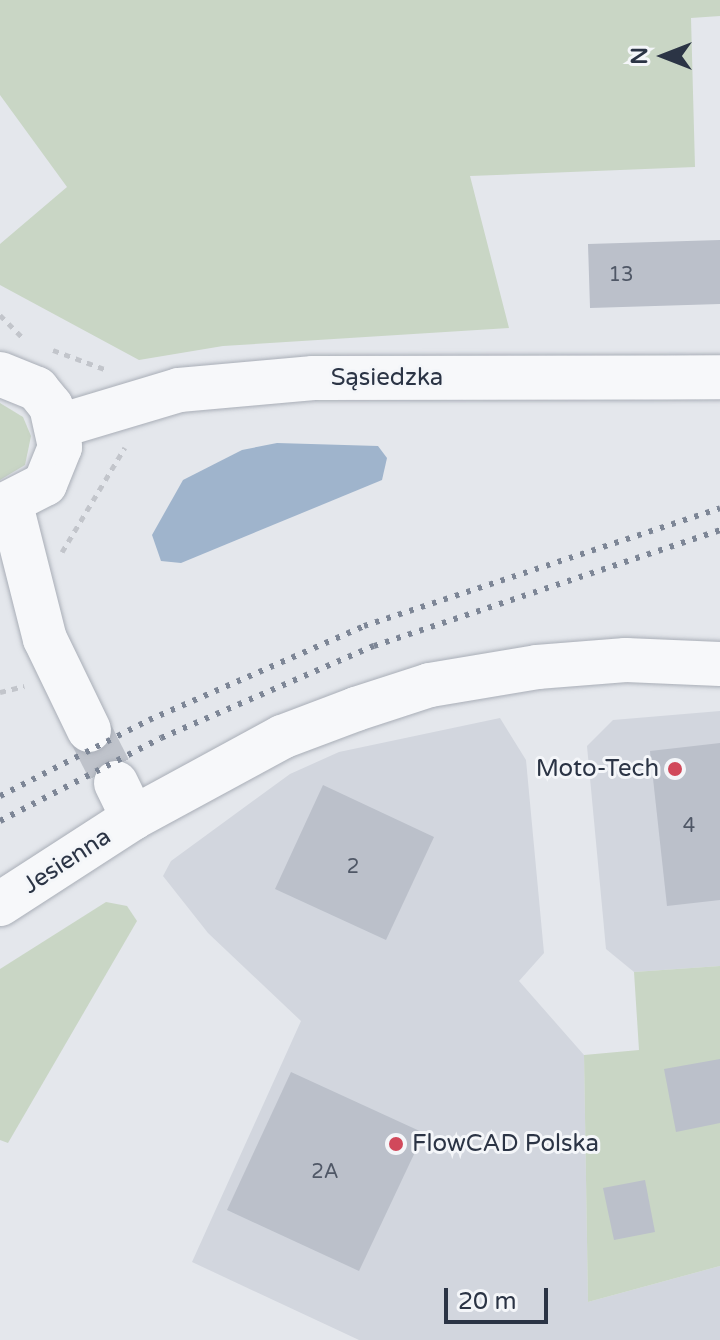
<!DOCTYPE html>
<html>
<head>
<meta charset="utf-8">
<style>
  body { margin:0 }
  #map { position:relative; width:720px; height:1340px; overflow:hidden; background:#e4e7ec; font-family:"Varela Round",sans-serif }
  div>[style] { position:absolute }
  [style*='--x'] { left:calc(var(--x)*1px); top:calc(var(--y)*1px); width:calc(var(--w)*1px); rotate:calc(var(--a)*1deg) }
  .built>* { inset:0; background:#d2d6de }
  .green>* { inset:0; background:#c9d6c5 }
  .water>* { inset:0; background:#9fb4cc }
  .building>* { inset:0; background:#bbc0ca }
  .minor-tunnel>* { height:44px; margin-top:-22px; transform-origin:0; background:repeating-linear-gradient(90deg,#bfc3cb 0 44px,transparent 0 66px) }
  .path>* { height:5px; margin-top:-2.5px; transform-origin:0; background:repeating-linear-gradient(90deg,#c2c5cb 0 6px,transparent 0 12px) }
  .roads { filter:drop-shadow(0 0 2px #a9aeb7) drop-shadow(0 0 2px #a9aeb7) }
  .minor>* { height:44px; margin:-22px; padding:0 22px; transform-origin:22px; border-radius:22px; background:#f7f8fa }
  .rail>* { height:6px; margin-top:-3px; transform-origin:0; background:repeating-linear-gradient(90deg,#7d8696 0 4px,transparent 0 12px) }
  .dots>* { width:22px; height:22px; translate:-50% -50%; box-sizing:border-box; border:4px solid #f4f6f9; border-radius:50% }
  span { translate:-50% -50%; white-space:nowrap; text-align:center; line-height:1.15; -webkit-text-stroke:6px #f4f6f9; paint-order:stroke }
  .number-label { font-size:20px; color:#4f5766 }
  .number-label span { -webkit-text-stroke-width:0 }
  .street-label { font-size:24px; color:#2b3445 }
  .poi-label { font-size:24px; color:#2b3445 }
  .right { translate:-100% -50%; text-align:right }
  .left { translate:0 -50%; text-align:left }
  .north { position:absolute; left:624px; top:16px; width:80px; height:80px; -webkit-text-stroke:6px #f4f6f9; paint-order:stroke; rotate:270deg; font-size:22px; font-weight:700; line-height:32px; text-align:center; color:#2b3445 }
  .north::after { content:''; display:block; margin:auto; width:28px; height:36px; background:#2b3445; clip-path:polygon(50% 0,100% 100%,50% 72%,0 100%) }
  .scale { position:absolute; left:444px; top:1288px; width:104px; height:36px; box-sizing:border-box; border:4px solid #2b3445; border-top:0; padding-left:10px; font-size:24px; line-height:28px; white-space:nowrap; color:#2b3445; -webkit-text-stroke:6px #f4f6f9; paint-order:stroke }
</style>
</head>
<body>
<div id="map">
  <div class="built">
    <div style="clip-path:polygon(720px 711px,720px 966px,634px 972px,606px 949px,587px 746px,613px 720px)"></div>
    <div style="clip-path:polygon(500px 718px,526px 760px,544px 953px,519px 981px,584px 1055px,588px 1302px,720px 1266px,720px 1340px,359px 1340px,192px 1262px,301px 1021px,208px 933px,163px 876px,171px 861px,290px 774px,339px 752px)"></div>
  </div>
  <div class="green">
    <div style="clip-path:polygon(0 0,720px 0,720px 16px,691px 18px,695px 167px,470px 176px,509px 328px,223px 346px,139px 360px,0 285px,0 244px,67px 187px,0 95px)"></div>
    <div style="clip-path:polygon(0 403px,23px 417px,31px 436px,25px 465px,0 480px)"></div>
    <div style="clip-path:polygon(106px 902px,127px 906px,137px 921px,8px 1143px,0 1140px,0 969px)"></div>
    <div style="clip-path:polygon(720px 966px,720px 1266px,588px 1302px,584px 1055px,639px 1050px,634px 972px)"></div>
  </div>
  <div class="water">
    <div style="clip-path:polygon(277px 443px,378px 446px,387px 458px,382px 480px,181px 563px,161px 561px,152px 535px,183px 480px,242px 450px)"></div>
  </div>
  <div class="building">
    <div style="clip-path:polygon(720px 240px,720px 304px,590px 308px,588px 244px)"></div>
    <div style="clip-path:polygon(720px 743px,720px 900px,667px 906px,650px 751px)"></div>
    <div style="clip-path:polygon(323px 785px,434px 837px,386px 940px,275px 889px)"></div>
    <div style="clip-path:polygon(720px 1059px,720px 1123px,676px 1132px,664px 1069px)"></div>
    <div style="clip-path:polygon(291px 1072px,424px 1133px,359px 1271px,227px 1210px)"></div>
    <div style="clip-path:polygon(645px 1180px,655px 1232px,614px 1240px,603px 1188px)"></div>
  </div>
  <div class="minor-tunnel">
    <div style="--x:89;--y:730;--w:59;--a:63"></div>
  </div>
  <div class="path">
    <div style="--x:0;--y:315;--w:35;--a:45"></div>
    <div style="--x:53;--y:350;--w:58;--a:20.3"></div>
    <div style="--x:62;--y:552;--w:122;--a:-59"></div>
    <div style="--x:0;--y:692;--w:25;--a:-14"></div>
  </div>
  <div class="roads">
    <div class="minor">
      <div style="--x:0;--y:374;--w:40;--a:22"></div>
      <div style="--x:37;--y:389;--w:22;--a:51"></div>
      <div style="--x:51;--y:406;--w:42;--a:77.6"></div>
      <div style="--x:60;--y:447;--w:40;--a:112"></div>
      <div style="--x:45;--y:484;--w:51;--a:152.9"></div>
      <div style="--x:59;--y:426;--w:125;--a:-16.7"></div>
      <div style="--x:179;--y:390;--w:135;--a:-5.1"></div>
      <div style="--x:313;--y:378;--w:407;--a:-0.1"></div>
      <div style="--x:11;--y:505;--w:138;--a:75.8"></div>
      <div style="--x:45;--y:639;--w:101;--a:64.2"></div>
      <div style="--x:116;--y:783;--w:39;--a:64"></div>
      <div style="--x:0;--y:904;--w:158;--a:-32.9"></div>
      <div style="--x:133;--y:818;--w:170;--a:-28.5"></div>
      <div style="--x:282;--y:737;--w:79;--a:-20.7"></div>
      <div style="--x:356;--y:709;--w:78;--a:-18"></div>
      <div style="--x:430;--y:685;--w:109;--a:-9.5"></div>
      <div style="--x:537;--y:667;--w:89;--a:-4.5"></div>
      <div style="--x:626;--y:660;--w:94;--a:2.4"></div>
    </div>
  </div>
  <div class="rail">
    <div style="--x:0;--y:796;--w:167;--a:-27"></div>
    <div style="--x:149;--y:720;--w:235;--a:-23.6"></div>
    <div style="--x:364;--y:626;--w:375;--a:-18.3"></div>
    <div style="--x:0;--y:821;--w:181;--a:-27.3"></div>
    <div style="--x:161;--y:738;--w:232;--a:-23.4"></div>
    <div style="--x:374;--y:646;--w:365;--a:-18.5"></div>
  </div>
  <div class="dots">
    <div style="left:675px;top:769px;background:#d1495b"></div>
    <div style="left:396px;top:1144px;background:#d1495b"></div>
  </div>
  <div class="number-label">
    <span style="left:621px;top:275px">13</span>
    <span style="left:689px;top:826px">4</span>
    <span style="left:353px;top:867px">2</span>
    <span style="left:325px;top:1172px">2A</span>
  </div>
  <div class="street-label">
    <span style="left:387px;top:378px">Sąsiedzka</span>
    <span style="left:67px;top:861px;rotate:-33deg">Jesienna</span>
  </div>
  <div class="poi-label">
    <span class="right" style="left:659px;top:769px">Moto-Tech</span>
    <span class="left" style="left:412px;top:1144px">FlowCAD Polska</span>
  </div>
  <div class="north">N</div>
  <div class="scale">20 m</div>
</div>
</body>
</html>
